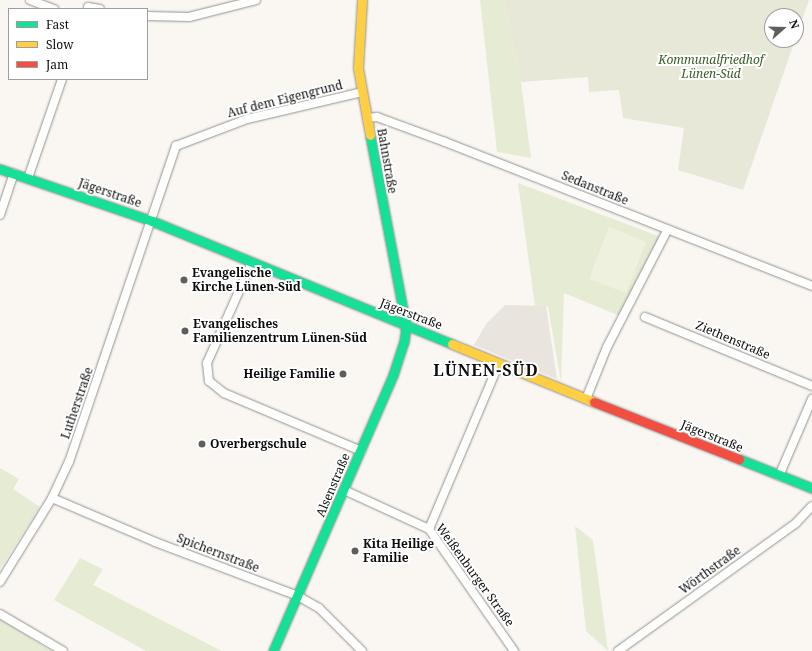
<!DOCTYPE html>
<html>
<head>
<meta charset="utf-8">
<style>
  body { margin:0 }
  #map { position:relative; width:812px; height:651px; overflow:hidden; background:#faf7f2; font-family:"Noto Serif",serif }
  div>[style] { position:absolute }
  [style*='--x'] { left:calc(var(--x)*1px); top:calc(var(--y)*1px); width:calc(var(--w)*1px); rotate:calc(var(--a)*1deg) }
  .green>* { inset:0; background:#e6ecd4 }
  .cemetery>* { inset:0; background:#e7e8d7 }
  .pitch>* { inset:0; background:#eef1dd }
  .plaza>* { inset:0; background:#e9e5de }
  .roads { filter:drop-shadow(0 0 1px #939290) drop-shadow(0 0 1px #939290) }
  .street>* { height:8px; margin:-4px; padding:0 4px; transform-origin:4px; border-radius:4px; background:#fefefd }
  .fast>* { height:9px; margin:-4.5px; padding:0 4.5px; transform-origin:4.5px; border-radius:4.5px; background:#16e098 }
  .slow>* { height:9px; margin:-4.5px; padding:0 4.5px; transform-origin:4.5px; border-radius:4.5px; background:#ffcf43 }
  .jam>* { height:9px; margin:-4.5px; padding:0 4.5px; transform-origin:4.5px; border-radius:4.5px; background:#f24e42 }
  .dots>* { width:11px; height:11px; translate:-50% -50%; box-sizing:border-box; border:2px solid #fff; border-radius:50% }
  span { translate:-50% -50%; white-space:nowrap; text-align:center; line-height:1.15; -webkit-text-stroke:4px #fff; paint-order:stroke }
  .park-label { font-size:12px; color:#385c24; font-style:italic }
  .street-label { font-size:12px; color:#0c0c0c }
  .poi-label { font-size:12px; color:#0c0c0c; font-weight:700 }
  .left { translate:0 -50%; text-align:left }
  .right { translate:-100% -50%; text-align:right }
  .district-label { font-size:16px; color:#0c0c0c; font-weight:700; letter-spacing:1px }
  .legend { position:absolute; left:8px; top:8px; width:140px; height:72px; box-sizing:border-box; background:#fff; border:1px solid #9e9e9e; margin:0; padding:5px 7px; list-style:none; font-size:12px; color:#0c0c0c }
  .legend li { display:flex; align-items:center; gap:8px; height:20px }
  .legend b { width:20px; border:1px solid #9e9e9e }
  .north { position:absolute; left:764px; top:8px; width:40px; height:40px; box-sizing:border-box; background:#fff; border:1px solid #9e9e9e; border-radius:50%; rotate:70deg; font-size:11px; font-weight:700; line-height:16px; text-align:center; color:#0c0c0c }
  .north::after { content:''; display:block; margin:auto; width:14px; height:18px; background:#5f5e5c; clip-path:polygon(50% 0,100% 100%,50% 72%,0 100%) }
</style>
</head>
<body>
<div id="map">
  <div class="green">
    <div style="clip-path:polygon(480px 0,504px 0,521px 82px,531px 158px,497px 152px)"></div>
    <div style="clip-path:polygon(518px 183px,661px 237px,620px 316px,564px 293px,561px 382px,548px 307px,535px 306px)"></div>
    <div style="clip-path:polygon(0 468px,19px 479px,13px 489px,40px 507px,0 569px)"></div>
    <div style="clip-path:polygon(575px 526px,593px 540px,608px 651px,586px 631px)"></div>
    <div style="clip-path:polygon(80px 558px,103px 569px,93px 585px,222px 651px,146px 651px,54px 600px)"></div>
    <div style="clip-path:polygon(0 619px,51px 651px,0 651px)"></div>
  </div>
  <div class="cemetery">
    <div style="clip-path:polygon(504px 0,809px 0,796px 37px,796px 16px,772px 16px,772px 40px,795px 40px,743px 190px,678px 170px,684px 128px,623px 118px,619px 90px,589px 92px,588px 77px,521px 82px)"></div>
  </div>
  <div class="pitch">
    <div style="clip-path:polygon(609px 227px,646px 242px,626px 293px,589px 279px)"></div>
  </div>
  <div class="plaza">
    <div style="clip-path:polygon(505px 305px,546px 306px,557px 379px,474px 345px,486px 324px)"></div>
  </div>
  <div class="roads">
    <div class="street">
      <div style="--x:30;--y:0;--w:26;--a:21"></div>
      <div style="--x:88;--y:7;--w:12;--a:9"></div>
      <div style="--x:147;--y:16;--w:42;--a:1.4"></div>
      <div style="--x:189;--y:17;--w:69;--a:-14.2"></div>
      <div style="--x:367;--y:118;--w:10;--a:-6"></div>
      <div style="--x:377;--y:117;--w:72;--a:20.2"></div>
      <div style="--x:445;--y:142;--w:394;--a:21.4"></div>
      <div style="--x:28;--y:178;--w:105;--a:-71"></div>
      <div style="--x:0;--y:215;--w:44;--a:-71.6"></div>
      <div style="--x:252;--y:262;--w:111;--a:114"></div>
      <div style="--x:207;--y:363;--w:18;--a:84"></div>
      <div style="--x:209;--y:381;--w:19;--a:39"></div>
      <div style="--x:224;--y:393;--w:149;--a:22.9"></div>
      <div style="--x:645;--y:317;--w:181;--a:22.4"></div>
      <div style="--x:586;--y:399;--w:56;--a:-68"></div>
      <div style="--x:607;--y:347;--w:131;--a:-62.7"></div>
      <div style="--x:779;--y:476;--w:84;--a:-66.8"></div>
      <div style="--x:344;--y:490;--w:94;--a:24.6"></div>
      <div style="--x:429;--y:529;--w:149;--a:55.1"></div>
      <div style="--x:52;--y:498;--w:112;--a:23.1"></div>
      <div style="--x:155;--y:542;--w:153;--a:20.7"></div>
      <div style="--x:298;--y:596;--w:24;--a:30"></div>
      <div style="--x:319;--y:608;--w:61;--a:45"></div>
      <div style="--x:429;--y:529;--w:180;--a:-67.1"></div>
      <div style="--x:0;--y:582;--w:99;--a:-58.2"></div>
      <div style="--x:52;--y:498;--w:40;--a:-65"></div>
      <div style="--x:69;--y:462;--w:334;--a:-71.3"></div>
      <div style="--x:176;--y:146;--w:76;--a:-20.8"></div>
      <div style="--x:247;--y:119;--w:118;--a:-13.2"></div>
      <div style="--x:0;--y:614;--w:73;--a:30.4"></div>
      <div style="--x:618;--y:651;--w:219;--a:-35.7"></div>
      <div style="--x:796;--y:523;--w:23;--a:-47"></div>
    </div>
    <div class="fast">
      <div style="--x:0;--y:169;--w:161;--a:18.9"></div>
      <div style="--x:152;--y:221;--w:324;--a:22.3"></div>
      <div style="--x:739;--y:459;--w:79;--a:21.7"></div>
      <div style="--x:273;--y:651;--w:301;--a:-66.5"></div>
      <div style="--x:393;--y:375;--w:35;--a:-72"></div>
      <div style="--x:404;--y:342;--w:16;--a:-83"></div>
      <div style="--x:406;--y:326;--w:194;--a:-100.7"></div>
    </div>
    <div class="slow">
      <div style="--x:362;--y:0;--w:68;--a:93.4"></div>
      <div style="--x:358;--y:68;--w:68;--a:79.8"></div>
      <div style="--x:452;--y:344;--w:153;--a:22.2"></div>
    </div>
    <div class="jam">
      <div style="--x:594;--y:402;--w:156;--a:21.5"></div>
    </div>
  </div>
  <div class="dots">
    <div style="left:184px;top:280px;background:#5f5e5c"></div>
    <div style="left:185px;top:331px;background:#5f5e5c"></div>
    <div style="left:343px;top:374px;background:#5f5e5c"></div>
    <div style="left:202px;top:444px;background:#5f5e5c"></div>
    <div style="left:355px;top:551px;background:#5f5e5c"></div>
  </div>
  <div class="park-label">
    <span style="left:711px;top:67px">Kommunalfriedhof<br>Lünen-Süd</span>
  </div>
  <div class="street-label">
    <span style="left:285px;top:99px;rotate:-14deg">Auf dem Eigengrund</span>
    <span style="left:387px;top:161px;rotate:80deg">Bahnstraße</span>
    <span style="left:595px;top:188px;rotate:22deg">Sedanstraße</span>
    <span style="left:110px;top:193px;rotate:19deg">Jägerstraße</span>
    <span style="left:411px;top:314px;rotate:21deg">Jägerstraße</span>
    <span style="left:733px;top:340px;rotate:23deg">Ziethenstraße</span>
    <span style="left:77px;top:403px;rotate:-71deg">Lutherstraße</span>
    <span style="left:712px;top:436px;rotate:22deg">Jägerstraße</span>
    <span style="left:333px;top:485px;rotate:-67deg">Alsenstraße</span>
    <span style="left:218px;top:553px;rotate:21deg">Spichernstraße</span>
    <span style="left:710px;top:570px;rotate:-36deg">Wörthstraße</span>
    <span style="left:475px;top:575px;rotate:54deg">Weißenburger Straße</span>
  </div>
  <div class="poi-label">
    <span class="left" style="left:192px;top:280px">Evangelische<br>Kirche Lünen-Süd</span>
    <span class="left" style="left:193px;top:331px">Evangelisches<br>Familienzentrum Lünen-Süd</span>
    <span class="right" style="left:335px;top:374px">Heilige Familie</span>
    <span class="left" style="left:210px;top:444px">Overbergschule</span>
    <span class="left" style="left:363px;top:551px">Kita Heilige<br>Familie</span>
  </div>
  <div class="district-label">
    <span style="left:486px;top:370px">LÜNEN-SÜD</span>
  </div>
  <ul class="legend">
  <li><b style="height:5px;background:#16e098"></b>Fast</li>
  <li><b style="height:5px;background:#ffcf43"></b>Slow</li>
  <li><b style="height:5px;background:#f24e42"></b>Jam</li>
  </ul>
  <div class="north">N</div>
</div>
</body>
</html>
